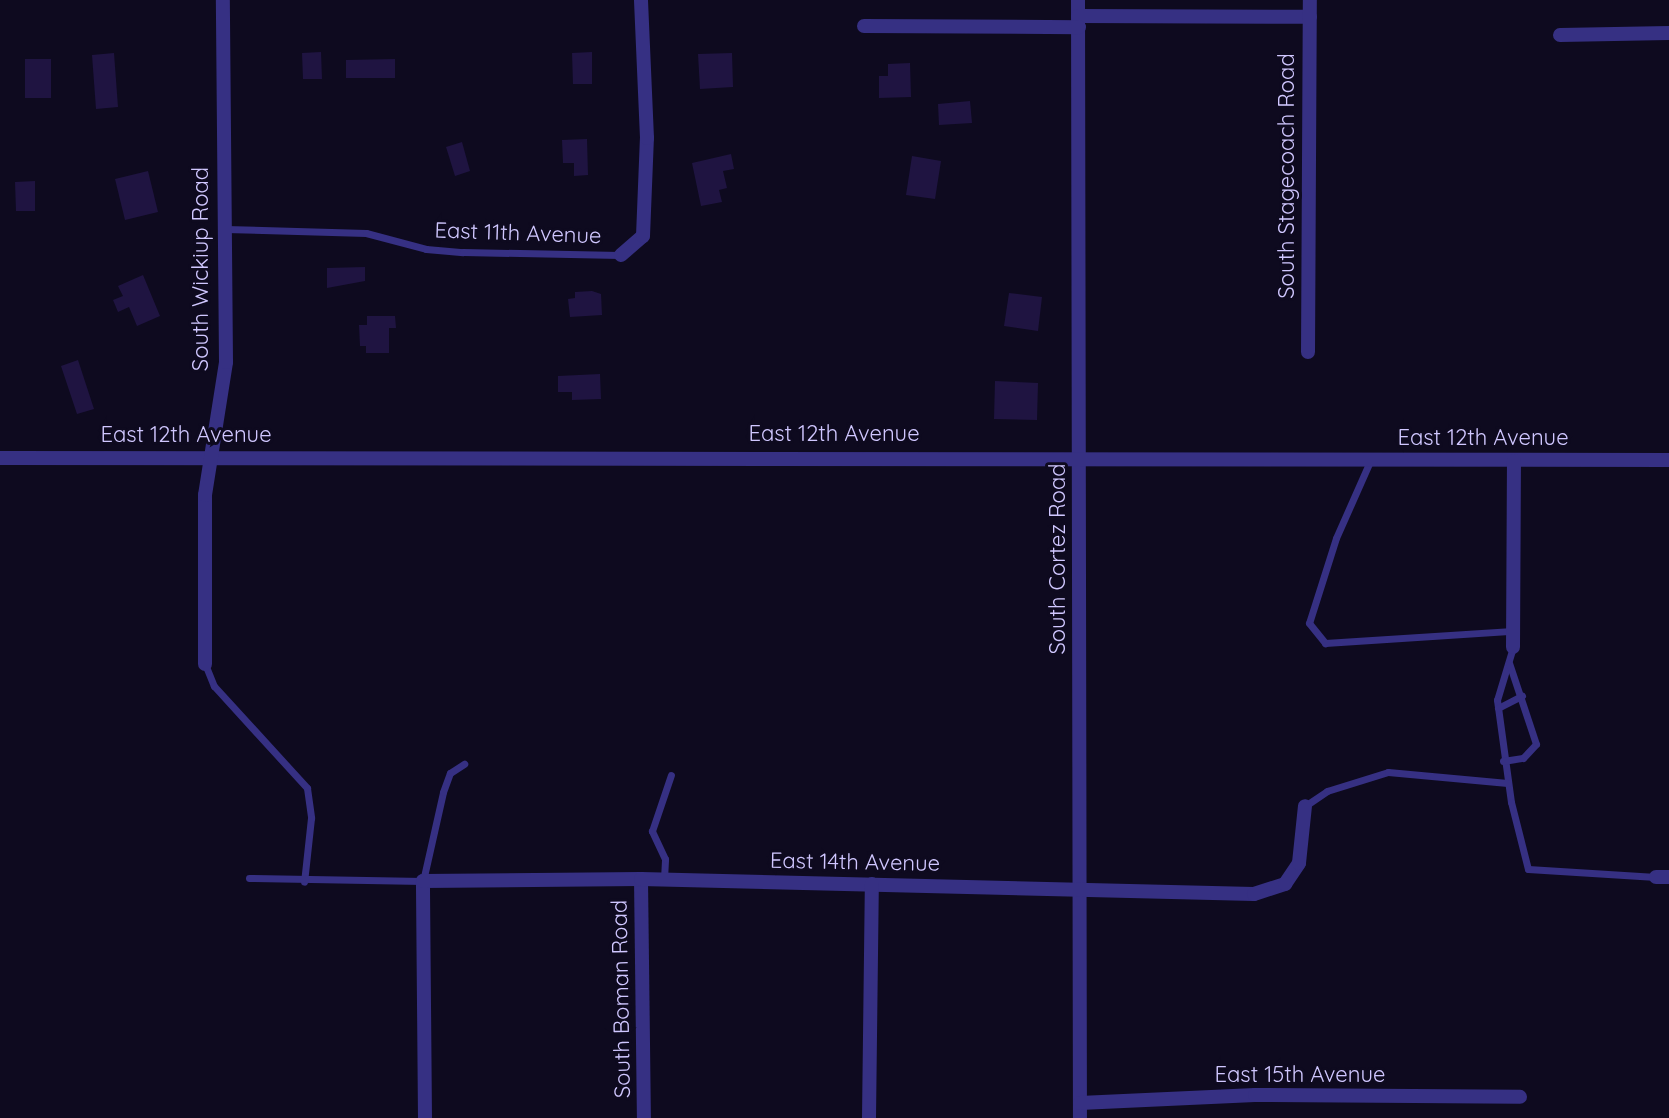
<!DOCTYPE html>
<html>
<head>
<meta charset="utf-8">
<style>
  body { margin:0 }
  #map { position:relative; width:1669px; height:1118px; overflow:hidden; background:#0e0a1f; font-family:Quicksand,sans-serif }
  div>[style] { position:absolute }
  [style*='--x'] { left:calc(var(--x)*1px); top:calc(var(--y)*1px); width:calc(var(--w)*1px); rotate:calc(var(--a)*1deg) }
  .building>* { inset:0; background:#1f1441 }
  .lane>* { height:7px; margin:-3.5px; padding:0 3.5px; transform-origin:3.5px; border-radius:3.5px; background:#363083 }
  .street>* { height:14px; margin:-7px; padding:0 7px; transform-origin:7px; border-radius:7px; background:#363083 }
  span { translate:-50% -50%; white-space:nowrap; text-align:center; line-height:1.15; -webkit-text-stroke:6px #0e0a1f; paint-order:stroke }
  .street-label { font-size:22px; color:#d0c7ff }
</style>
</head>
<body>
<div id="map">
  <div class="building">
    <div style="clip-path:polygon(321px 52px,322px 79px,303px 79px,302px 53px)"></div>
    <div style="clip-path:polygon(592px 52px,592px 84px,573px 84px,572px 53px)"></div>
    <div style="clip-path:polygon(114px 53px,118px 107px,96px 109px,92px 55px)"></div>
    <div style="clip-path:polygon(732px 53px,733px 87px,700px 89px,698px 54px)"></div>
    <div style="clip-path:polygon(25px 59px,51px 59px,51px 98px,25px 98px)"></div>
    <div style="clip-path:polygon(395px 59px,395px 78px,346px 78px,346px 60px)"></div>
    <div style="clip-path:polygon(910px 63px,911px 97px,879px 98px,879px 76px,888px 76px,888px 64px)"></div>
    <div style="clip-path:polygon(970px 101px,972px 123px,939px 125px,938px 104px)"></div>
    <div style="clip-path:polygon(587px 139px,588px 175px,574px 176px,574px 163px,563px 163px,562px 140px)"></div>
    <div style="clip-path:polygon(462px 142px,470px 171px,455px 176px,446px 147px)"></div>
    <div style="clip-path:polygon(731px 154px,734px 169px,723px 171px,727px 188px,719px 190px,722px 202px,701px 206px,692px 163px)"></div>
    <div style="clip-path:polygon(912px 156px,941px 161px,935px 199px,906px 195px)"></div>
    <div style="clip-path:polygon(148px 171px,158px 212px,125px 220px,115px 179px)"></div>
    <div style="clip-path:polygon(35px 181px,35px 211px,16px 211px,15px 182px)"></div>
    <div style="clip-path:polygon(365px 267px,365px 281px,327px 288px,327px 268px)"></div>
    <div style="clip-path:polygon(143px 275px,160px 316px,137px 326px,129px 307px,118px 312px,113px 300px,123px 296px,118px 286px)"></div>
    <div style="clip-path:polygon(592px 291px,601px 294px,602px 315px,570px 317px,568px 299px,575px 298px,575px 292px)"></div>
    <div style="clip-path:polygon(1009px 293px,1042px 297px,1038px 331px,1004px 326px)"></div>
    <div style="clip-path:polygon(367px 316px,395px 316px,396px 328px,389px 328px,389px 353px,366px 353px,366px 346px,360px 346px,359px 325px,367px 325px)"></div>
    <div style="clip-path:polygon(78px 360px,94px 409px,77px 414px,61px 366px)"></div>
    <div style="clip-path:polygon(600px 374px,601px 399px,572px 400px,572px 392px,558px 392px,558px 376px)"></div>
    <div style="clip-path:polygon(995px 381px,1038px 383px,1037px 420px,994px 419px)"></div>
  </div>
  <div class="lane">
    <div style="--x:225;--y:229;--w:141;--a:1.6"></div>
    <div style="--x:366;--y:233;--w:62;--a:14.9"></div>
    <div style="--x:426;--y:249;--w:37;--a:5"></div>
    <div style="--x:463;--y:252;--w:157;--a:1.1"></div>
    <div style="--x:1371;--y:459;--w:86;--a:113.9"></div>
    <div style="--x:1336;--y:538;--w:89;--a:107.6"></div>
    <div style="--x:1309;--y:623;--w:26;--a:51"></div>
    <div style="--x:1325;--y:643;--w:188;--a:-3.7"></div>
    <div style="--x:1513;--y:647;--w:55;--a:106.8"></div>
    <div style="--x:1497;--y:700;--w:103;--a:82.2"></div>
    <div style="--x:1511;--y:802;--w:69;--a:75.8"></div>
    <div style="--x:1528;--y:869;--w:128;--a:3.6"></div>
    <div style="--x:205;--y:664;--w:24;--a:68"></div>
    <div style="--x:214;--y:686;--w:138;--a:47.6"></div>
    <div style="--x:307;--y:788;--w:30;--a:82"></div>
    <div style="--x:311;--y:818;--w:64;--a:96.2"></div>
    <div style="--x:1498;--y:708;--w:27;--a:-27"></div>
    <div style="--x:1503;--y:761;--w:20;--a:-9"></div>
    <div style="--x:1523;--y:758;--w:19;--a:-47"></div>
    <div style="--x:1536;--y:744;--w:85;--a:-108.4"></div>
    <div style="--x:1305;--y:806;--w:27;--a:-34"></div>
    <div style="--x:1327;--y:791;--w:64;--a:-17.3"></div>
    <div style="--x:1388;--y:772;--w:120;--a:5.3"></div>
    <div style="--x:249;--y:878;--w:174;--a:1"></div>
    <div style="--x:423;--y:881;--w:91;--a:-77.3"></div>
    <div style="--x:443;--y:792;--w:20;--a:-70"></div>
    <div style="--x:450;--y:773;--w:17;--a:-33"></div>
    <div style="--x:664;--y:879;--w:20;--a:-87"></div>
    <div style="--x:665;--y:859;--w:31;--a:-115"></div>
    <div style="--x:652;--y:831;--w:59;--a:-71.3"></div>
  </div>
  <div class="street">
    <div style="--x:1078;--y:0;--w:1118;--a:89.9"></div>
    <div style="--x:1078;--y:16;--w:232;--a:0.2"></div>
    <div style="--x:864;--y:26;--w:215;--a:0.3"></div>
    <div style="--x:1560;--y:35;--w:109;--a:-1.1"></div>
    <div style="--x:621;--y:255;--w:29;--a:-41"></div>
    <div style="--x:643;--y:236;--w:98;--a:-87.7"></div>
    <div style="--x:647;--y:138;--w:138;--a:-92.5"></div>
    <div style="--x:1308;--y:352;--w:352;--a:-89.7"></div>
    <div style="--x:0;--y:458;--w:1669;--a:0.07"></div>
    <div style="--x:1513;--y:647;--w:186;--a:-89.7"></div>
    <div style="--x:205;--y:664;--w:169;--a:-90"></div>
    <div style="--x:205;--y:495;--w:135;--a:-81"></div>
    <div style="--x:226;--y:362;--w:362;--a:-90.5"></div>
    <div style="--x:1656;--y:877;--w:13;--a:0"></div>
    <div style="--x:641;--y:879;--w:239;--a:89.3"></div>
    <div style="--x:1080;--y:1103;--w:175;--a:-2.6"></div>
    <div style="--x:1255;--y:1095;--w:265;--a:0.4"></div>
    <div style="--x:425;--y:1118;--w:237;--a:-90.5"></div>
    <div style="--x:423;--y:881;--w:218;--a:-0.5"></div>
    <div style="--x:641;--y:879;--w:613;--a:1.4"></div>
    <div style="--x:1254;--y:894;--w:33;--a:-18"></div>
    <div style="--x:1285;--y:884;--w:25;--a:-56"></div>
    <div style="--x:1299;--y:863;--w:57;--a:-84"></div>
    <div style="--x:869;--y:1118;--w:234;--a:-89.3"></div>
  </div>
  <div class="street-label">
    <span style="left:1287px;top:176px;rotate:-90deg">South Stagecoach Road</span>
    <span style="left:518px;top:233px;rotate:2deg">East 11th Avenue</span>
    <span style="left:201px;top:269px;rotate:-90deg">South Wickiup Road</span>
    <span style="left:834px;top:434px">East 12th Avenue</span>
    <span style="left:186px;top:435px">East 12th Avenue</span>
    <span style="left:1483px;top:438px">East 12th Avenue</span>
    <span style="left:1058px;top:559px;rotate:-90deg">South Cortez Road</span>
    <span style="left:855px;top:862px;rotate:1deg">East 14th Avenue</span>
    <span style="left:621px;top:999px;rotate:-91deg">South Boman Road</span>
    <span style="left:1300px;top:1075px">East 15th Avenue</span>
  </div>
</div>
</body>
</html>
